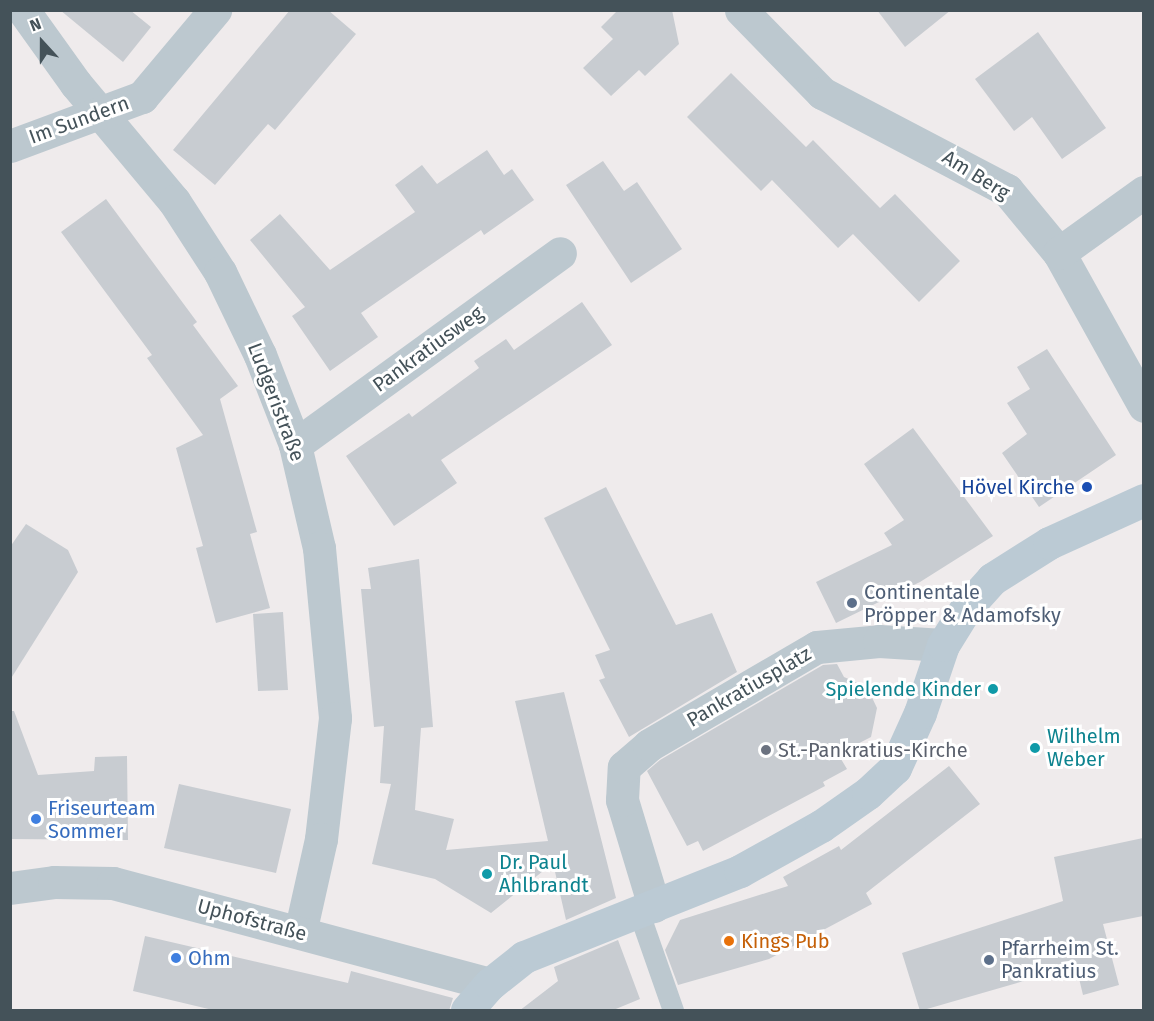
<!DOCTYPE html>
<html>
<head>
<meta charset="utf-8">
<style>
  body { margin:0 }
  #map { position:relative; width:1154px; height:1021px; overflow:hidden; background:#efebec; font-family:"Fira Sans",sans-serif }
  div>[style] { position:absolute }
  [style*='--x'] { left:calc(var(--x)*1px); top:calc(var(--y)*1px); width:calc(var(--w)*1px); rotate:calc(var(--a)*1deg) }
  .building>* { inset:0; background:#c8ccd1 }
  .lane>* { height:21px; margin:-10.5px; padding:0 10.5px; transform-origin:10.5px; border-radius:10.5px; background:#bcc8cf }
  .street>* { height:33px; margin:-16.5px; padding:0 16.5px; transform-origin:16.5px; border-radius:16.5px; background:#bcc8cf }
  .secondary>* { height:33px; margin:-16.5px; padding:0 16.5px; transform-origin:16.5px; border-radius:16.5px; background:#bbcad4 }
  .dots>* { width:16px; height:16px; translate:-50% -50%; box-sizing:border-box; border:3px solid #fff; border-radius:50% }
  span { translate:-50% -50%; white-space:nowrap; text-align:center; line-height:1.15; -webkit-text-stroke:6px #fff; paint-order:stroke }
  .street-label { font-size:20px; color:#445259 }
  .transit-label { font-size:20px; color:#164399 }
  .right { translate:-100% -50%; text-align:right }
  .service-label { font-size:20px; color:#4e5e75 }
  .left { translate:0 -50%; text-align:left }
  .culture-label { font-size:20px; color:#0d838f }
  .worship-label { font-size:20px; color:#5b616d }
  .shop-label { font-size:20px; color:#366cbe }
  .food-label { font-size:20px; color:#c56008 }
  .frame { position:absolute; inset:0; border:12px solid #445259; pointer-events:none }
  .north { position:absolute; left:12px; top:12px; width:60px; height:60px; -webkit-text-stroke:4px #fff; paint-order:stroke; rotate:339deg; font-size:16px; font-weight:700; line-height:24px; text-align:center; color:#445259 }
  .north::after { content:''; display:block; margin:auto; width:21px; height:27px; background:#445259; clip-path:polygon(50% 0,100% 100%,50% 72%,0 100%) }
</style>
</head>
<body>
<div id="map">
  <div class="building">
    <div style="clip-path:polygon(60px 10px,130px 10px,151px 27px,123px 62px)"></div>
    <div style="clip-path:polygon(290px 10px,328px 10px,356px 34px,275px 130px,268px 124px,215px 185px,173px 150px)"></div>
    <div style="clip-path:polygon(618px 10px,672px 10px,679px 44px,645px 76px,639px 70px,611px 96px,583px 68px,613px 39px,601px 27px)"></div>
    <div style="clip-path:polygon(877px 10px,951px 10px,905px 47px)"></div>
    <div style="clip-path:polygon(1038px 32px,1106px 128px,1062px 159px,1032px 117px,1014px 131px,975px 79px)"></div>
    <div style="clip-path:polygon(731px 73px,806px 147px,813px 140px,880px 208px,895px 194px,960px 261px,919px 302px,853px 234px,838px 248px,772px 180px,761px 191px,687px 117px)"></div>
    <div style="clip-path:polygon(487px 150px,504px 175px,512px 169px,534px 200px,484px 235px,481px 230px,361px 313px,378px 337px,330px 371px,292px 316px,305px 307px,250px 240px,280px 214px,330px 270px,415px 212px,395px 185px,422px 165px,437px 184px)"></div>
    <div style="clip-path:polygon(603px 161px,624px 191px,637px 182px,682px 249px,631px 283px,566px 185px)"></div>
    <div style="clip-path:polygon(106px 199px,197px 322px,193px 325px,238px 386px,220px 399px,257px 532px,250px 534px,270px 608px,216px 623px,196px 548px,203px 546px,176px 448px,203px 435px,147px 358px,152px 355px,61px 232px)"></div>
    <div style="clip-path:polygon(582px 302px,612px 345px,441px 460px,457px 483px,394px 526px,346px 456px,409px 413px,412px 417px,479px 368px,474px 361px,506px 339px,514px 350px)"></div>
    <div style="clip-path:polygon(1047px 349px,1116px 455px,1039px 507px,1002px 453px,1027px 434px,1007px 403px,1030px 389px,1017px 367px)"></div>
    <div style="clip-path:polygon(913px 428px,993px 536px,920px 582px,836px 623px,816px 582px,892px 545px,884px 533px,904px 520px,864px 464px)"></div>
    <div style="clip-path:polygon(606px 487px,676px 625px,712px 613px,737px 672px,629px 737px,599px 680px,605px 678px,595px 655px,610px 650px,544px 518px)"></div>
    <div style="clip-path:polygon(26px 524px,68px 550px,78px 572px,10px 680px,10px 547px)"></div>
    <div style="clip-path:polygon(419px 559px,433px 727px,421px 728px,415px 810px,454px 819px,446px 850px,548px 841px,515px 701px,564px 692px,616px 898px,566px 920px,553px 863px,491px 913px,435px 879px,372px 864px,391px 784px,380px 783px,384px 726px,374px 727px,361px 589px,371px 589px,368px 568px)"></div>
    <div style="clip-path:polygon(283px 612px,288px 690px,258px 691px,253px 614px)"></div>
    <div style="clip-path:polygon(837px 664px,844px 677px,867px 687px,877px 708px,871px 737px,838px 754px,847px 769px,823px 782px,825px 786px,703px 851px,698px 841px,687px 846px,647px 771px,660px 760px,823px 665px)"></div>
    <div style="clip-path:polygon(10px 711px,14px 711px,38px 775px,94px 771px,95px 757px,127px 756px,128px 840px,10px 839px)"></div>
    <div style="clip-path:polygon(949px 766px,980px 804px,866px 893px,872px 904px,769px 959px,678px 985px,665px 950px,680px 920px,788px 886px,783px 877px,839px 846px,841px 850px)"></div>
    <div style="clip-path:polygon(179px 784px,291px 809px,276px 873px,164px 848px)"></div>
    <div style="clip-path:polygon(1143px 838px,1143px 916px,1103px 924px,1119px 985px,1083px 995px,1076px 966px,920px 1011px,902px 953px,1063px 901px,1054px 857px)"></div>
    <div style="clip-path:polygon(145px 936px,348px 983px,351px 971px,453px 998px,449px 1011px,217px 1011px,133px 991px)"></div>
    <div style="clip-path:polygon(618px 940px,640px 999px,611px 1011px,519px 1011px,558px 981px,554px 967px)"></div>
  </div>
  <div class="lane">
    <div style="--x:639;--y:913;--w:103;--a:70.7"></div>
  </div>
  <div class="street">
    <div style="--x:23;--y:10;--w:91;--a:54.4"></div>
    <div style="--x:76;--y:84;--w:153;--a:50.1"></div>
    <div style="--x:174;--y:201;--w:85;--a:57.1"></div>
    <div style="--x:220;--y:272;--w:92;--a:64.3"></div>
    <div style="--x:260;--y:355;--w:97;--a:68.7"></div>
    <div style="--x:295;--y:445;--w:106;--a:76.9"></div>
    <div style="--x:319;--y:548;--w:171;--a:84.6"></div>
    <div style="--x:335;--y:718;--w:122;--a:96.6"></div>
    <div style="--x:321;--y:839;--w:96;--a:102.6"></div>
    <div style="--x:741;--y:10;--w:116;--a:45.7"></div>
    <div style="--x:822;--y:93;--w:209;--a:27.7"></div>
    <div style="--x:1007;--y:190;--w:82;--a:50.5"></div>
    <div style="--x:1059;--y:253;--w:175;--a:60.9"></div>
    <div style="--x:10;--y:146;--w:141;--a:-20.4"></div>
    <div style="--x:142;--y:97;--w:114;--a:-50"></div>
    <div style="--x:1059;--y:253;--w:105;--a:-35.7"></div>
    <div style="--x:295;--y:445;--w:327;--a:-35.9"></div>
    <div style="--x:10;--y:888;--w:44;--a:-7.8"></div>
    <div style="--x:54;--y:882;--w:59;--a:1"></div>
    <div style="--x:113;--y:883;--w:390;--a:15"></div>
    <div style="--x:654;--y:906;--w:111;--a:-106.8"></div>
    <div style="--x:622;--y:800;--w:33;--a:-87"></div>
    <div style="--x:624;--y:767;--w:33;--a:-41"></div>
    <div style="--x:649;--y:745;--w:194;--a:-30.3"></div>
    <div style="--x:817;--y:647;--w:62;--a:-5.5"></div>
    <div style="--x:879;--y:641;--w:64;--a:3.6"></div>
  </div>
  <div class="secondary">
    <div style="--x:467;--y:1010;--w:35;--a:-49"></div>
    <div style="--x:490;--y:984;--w:43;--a:-38.5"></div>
    <div style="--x:524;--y:957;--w:232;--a:-21.7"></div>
    <div style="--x:740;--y:871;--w:93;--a:-29.1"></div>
    <div style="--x:821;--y:826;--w:57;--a:-35.1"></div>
    <div style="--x:868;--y:793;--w:37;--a:-43"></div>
    <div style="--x:895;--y:768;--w:60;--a:-65.6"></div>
    <div style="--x:920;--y:713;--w:72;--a:-71.3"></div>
    <div style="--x:943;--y:645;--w:44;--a:-58.1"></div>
    <div style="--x:966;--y:608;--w:39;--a:-48"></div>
    <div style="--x:992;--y:579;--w:67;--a:-32.3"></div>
    <div style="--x:1049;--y:543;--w:104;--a:-24.4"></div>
  </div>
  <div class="dots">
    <div style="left:1087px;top:487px;background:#1a4fb4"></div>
    <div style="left:852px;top:603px;background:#5c6f8a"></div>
    <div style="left:993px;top:689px;background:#0f9aa8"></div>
    <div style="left:1035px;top:748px;background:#0f9aa8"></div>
    <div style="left:766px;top:750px;background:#6b7280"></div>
    <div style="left:36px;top:819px;background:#3f7fe0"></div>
    <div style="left:487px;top:874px;background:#0f9aa8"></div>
    <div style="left:729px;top:941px;background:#e8710a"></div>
    <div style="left:176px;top:958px;background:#3f7fe0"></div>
    <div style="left:989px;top:960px;background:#5c6f8a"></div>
  </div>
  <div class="street-label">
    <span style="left:79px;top:120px;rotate:-20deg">Im Sundern</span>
    <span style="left:976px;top:175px;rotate:32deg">Am Berg</span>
    <span style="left:428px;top:349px;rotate:-36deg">Pankratiusweg</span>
    <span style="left:276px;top:402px;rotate:69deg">Ludgeristraße</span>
    <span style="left:749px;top:687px;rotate:-30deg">Pankratiusplatz</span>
    <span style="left:252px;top:920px;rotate:15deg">Uphofstraße</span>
  </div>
  <div class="transit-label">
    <span class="right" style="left:1075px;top:487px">Hövel Kirche</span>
  </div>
  <div class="service-label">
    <span class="left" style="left:864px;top:604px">Continentale<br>Pröpper &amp; Adamofsky</span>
    <span class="left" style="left:1001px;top:960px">Pfarrheim St.<br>Pankratius</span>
  </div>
  <div class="culture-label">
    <span class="right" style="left:981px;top:689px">Spielende Kinder</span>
    <span class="left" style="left:1047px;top:748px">Wilhelm<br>Weber</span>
    <span class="left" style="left:499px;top:874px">Dr. Paul<br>Ahlbrandt</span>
  </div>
  <div class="worship-label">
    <span class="left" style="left:778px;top:750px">St.-Pankratius-Kirche</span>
  </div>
  <div class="shop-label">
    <span class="left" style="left:48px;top:820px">Friseurteam<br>Sommer</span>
    <span class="left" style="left:188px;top:958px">Ohm</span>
  </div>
  <div class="food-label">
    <span class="left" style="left:741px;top:941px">Kings Pub</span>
  </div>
  <div class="frame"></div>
  <div class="north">N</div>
</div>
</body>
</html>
